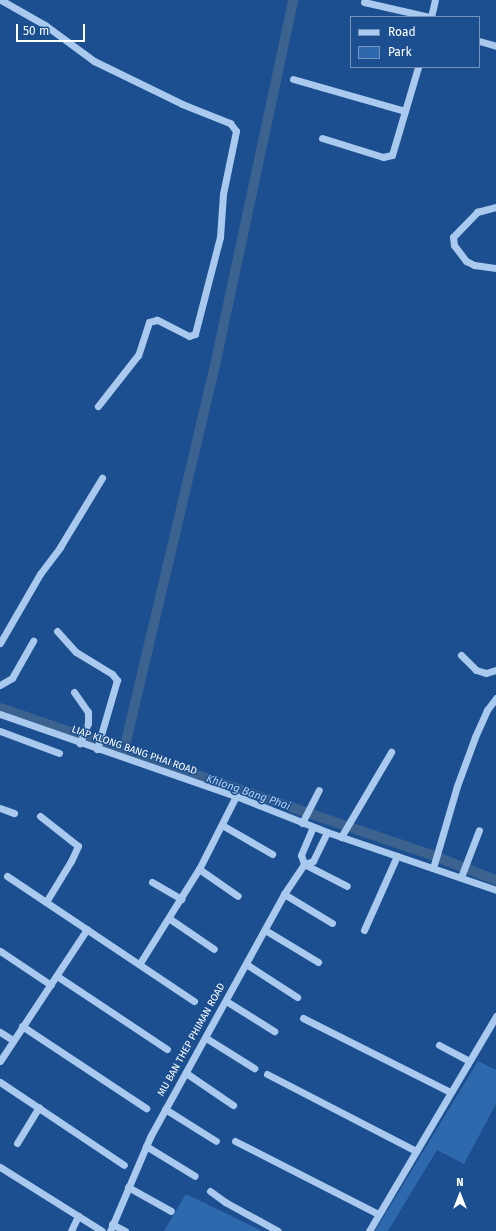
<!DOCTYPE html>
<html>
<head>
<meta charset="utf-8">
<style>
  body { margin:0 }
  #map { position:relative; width:496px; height:1231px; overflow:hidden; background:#1b4f8f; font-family:"Fira Sans",sans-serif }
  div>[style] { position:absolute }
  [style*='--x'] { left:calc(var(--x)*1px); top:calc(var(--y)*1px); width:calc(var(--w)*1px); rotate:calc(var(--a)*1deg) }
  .green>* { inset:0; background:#2e69ad }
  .canal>* { height:10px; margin:-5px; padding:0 5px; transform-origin:5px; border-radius:5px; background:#3c6290 }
  .minor>* { height:7px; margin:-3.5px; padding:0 3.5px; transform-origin:3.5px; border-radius:3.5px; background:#a9c9ee }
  span { translate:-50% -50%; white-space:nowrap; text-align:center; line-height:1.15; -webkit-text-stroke:3px #1b4f8f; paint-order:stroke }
  .street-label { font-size:10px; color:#fff }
  .water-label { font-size:11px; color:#b5d3f5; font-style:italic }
  .legend { position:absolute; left:350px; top:16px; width:130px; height:52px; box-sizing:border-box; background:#1b4f8f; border:1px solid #7695bc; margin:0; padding:5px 7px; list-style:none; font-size:12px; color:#fff }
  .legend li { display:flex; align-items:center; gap:8px; height:20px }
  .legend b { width:20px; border:1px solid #7695bc }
  .north { position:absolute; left:440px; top:1175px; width:40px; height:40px; -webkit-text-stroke:3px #1b4f8f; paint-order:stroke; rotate:0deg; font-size:11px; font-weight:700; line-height:16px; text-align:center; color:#fff }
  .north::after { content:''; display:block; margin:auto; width:14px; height:18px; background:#fff; clip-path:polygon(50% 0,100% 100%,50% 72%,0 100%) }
  .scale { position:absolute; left:16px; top:24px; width:69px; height:18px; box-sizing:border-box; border:2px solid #fff; border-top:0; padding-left:5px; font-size:12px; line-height:14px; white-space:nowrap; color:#fff; -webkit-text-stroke:3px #1b4f8f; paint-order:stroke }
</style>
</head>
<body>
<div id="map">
  <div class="green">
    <div style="clip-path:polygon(478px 1061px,496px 1070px,496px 1104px,464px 1164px,437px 1150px,388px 1231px,375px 1231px)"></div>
    <div style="clip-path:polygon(186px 1194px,262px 1231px,164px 1231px)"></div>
  </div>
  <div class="canal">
    <div style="--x:0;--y:708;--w:459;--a:18.8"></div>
    <div style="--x:434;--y:856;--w:66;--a:21.2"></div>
    <div style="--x:124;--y:750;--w:391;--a:-76.7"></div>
    <div style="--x:214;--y:370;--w:378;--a:-77.9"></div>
  </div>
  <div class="minor">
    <div style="--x:1;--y:0;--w:51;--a:29.6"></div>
    <div style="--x:45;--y:25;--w:61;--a:36.3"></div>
    <div style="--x:94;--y:61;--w:98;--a:26"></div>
    <div style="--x:182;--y:104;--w:52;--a:21.6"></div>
    <div style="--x:230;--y:123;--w:10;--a:53"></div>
    <div style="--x:236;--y:131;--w:64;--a:101.7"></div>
    <div style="--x:223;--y:194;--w:43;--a:94"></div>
    <div style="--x:220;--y:237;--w:100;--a:104.5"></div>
    <div style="--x:195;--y:334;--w:6;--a:162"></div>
    <div style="--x:189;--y:336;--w:36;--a:-153"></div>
    <div style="--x:157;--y:320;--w:8;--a:166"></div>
    <div style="--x:149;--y:322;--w:35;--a:108"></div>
    <div style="--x:138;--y:355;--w:65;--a:128.1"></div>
    <div style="--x:364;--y:2;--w:68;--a:12.8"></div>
    <div style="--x:431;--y:17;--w:17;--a:-77"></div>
    <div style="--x:479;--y:41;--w:18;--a:16"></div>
    <div style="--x:293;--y:79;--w:116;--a:15.9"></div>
    <div style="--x:322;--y:138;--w:64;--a:17.3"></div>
    <div style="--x:383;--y:157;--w:9;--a:-13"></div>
    <div style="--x:392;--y:155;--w:92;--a:-73.5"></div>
    <div style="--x:496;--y:268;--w:22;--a:-172"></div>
    <div style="--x:474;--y:265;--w:9;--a:-153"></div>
    <div style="--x:466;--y:261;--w:20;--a:-127"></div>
    <div style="--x:454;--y:245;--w:8;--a:-97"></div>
    <div style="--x:453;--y:237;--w:35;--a:-46"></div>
    <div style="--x:477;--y:212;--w:20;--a:-15"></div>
    <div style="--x:57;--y:631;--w:28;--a:48"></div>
    <div style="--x:76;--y:652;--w:42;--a:31.4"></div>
    <div style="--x:112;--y:674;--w:8;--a:50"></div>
    <div style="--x:117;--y:680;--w:72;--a:106.2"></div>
    <div style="--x:0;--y:643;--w:80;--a:-59.9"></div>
    <div style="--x:40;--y:574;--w:34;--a:-53"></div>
    <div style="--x:60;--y:547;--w:81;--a:-58.7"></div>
    <div style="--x:461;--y:655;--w:21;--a:45"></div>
    <div style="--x:476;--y:670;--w:10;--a:17"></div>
    <div style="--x:486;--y:673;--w:10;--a:-17"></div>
    <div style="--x:0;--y:685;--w:14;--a:-30"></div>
    <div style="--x:12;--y:678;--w:43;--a:-60.4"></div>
    <div style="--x:74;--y:692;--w:24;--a:55"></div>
    <div style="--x:88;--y:712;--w:11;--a:90"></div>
    <div style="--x:88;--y:723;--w:22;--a:112"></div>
    <div style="--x:0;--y:714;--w:250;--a:19.2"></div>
    <div style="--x:236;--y:796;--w:98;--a:21.6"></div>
    <div style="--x:327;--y:832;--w:179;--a:18.9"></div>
    <div style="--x:0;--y:731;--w:63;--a:20.4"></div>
    <div style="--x:0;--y:808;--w:15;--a:20"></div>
    <div style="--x:40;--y:816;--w:48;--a:38.3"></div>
    <div style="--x:78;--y:846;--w:17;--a:115"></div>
    <div style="--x:71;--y:861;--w:48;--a:121.4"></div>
    <div style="--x:302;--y:823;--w:37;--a:-63"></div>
    <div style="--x:222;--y:825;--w:58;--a:30.1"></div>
    <div style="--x:341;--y:837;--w:99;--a:-59.5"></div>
    <div style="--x:304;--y:864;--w:48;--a:27.1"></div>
    <div style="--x:304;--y:864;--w:9;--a:-108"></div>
    <div style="--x:301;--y:855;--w:30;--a:-67"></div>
    <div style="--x:433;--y:868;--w:85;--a:-73.7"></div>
    <div style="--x:457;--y:786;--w:52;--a:-69.8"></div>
    <div style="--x:475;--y:737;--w:30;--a:-66"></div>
    <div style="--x:487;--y:710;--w:15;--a:-53"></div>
    <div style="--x:199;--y:869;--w:47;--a:34.7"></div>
    <div style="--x:7;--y:876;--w:225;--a:33.8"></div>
    <div style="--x:461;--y:877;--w:50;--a:-69"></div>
    <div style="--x:152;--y:882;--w:34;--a:30"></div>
    <div style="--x:284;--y:894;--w:56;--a:31.1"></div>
    <div style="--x:170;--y:919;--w:53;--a:34.3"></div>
    <div style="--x:265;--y:930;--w:62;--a:31.1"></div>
    <div style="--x:364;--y:930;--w:81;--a:-66"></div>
    <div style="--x:0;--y:951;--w:61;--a:33.7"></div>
    <div style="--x:140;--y:963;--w:111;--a:-57.9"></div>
    <div style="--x:199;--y:869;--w:82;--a:-63.1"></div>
    <div style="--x:246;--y:964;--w:61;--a:32.9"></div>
    <div style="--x:57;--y:976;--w:132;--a:33.6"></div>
    <div style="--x:226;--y:1001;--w:57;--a:32"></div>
    <div style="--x:303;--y:1018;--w:165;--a:26.7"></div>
    <div style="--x:22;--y:1026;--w:149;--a:33.5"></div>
    <div style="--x:0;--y:1032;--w:15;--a:32"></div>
    <div style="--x:206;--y:1038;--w:57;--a:32"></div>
    <div style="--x:439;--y:1045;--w:34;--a:28"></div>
    <div style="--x:0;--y:1061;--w:158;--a:-56.6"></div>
    <div style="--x:186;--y:1073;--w:57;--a:34.2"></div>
    <div style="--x:267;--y:1074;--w:168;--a:27.3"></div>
    <div style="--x:0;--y:1082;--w:149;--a:33.8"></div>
    <div style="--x:165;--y:1109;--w:60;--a:32.1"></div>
    <div style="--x:235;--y:1141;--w:161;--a:27"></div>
    <div style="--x:17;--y:1143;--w:42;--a:-58.6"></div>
    <div style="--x:146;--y:1146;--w:57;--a:31.5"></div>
    <div style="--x:0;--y:1167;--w:120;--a:32.1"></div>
    <div style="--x:128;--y:1187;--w:49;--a:29.2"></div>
    <div style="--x:210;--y:1191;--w:19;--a:36"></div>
    <div style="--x:225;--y:1202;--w:60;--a:28.7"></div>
    <div style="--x:112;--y:1224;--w:15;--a:28"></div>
    <div style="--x:71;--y:1231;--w:17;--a:-65"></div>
    <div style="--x:110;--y:1231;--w:102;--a:-66.9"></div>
    <div style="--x:150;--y:1137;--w:277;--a:-61.1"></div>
    <div style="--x:284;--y:894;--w:36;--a:-56"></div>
    <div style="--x:304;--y:864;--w:9;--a:-18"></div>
    <div style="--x:313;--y:861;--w:32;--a:-64"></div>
    <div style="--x:369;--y:1231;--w:250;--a:-59.4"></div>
  </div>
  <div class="street-label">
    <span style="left:134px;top:751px;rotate:19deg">LIAP KLONG BANG PHAI ROAD</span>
    <span style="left:192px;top:1040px;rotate:-61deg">MU BAN THEP PHIMAN ROAD</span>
  </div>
  <div class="water-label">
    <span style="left:248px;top:793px;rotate:19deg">Khlong Bang Phai</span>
  </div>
  <ul class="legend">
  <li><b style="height:5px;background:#a9c9ee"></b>Road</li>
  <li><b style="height:11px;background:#2e69ad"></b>Park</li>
  </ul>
  <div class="north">N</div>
  <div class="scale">50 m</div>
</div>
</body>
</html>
